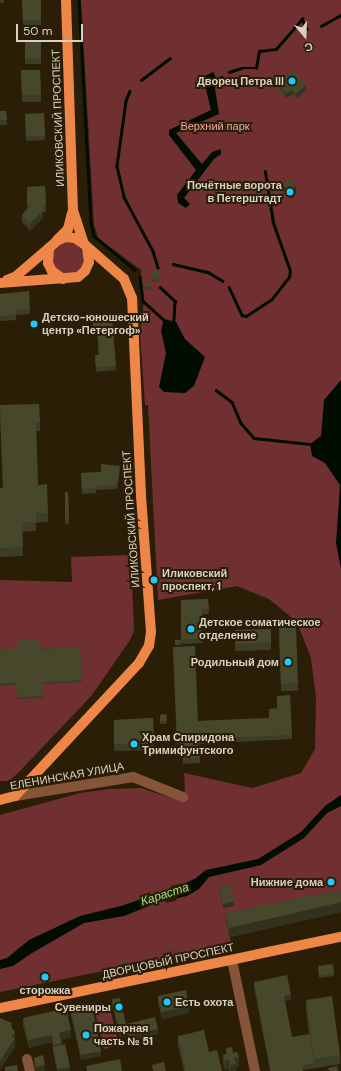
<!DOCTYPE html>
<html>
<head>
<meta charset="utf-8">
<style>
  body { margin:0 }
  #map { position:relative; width:341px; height:1071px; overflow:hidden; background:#2b1e06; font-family:"DM Sans",sans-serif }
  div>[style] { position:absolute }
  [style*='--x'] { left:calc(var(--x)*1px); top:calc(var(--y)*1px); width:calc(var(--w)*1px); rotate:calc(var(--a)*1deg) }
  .green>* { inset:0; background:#703032 }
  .round { border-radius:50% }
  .water>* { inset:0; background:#000d00 }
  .pier>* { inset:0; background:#2b1e06 }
  .stream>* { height:2.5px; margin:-1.25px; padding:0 1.25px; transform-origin:1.25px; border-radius:1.25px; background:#000d00 }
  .minor>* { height:10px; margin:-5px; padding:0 5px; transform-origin:5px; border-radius:5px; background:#865438 }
  .major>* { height:10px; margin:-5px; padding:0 5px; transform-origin:5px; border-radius:5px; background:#ee8648 }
  .wall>* { inset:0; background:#3d3d26 }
  .shaded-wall>* { inset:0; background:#32321f }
  .building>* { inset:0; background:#47472c }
  .dots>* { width:11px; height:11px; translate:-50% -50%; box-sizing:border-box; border:2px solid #2b1e06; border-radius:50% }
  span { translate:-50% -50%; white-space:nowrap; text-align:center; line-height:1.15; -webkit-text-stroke:4px #2b1e06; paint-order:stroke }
  .poi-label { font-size:11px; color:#d9d1c3; font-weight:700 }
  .right { translate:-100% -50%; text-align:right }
  .left { translate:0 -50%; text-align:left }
  .street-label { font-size:11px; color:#d9d1c3 }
  .park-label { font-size:11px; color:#f2a9a8 }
  .water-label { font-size:12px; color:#9be182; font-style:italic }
  .north { position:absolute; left:285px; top:16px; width:40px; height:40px; -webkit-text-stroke:3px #2b1e06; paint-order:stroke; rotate:161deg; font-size:11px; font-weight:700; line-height:16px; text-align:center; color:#d9d1c3 }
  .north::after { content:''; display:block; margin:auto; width:14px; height:18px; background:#d9d1c3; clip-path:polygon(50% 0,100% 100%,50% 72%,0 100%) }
  .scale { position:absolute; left:16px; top:24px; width:67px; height:18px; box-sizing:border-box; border:2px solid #d9d1c3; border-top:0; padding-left:5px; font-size:12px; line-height:14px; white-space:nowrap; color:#d9d1c3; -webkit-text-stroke:3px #2b1e06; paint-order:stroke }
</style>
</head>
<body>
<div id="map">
  <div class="green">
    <div style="clip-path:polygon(81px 0,341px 0,341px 912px,230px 937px,231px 945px,0 992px,0 815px,80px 793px,110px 789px,141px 788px,181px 801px,185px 790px,184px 773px,252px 788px,301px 773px,315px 749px,316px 697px,311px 658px,297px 622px,269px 599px,237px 586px,158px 600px,148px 405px,145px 405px,140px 333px,144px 301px,141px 274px,141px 270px,98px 238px,94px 225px)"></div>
    <div class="round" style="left:52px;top:242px;width:32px;height:32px"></div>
    <div style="clip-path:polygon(131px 555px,134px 631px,130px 640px,92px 695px,78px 710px,18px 773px,9px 781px,0 781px,0 580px,72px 582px,71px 557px)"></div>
    <div style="clip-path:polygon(109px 1004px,119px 1045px,104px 1049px,94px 1008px)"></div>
  </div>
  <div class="water">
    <div style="clip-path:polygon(213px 72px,217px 79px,215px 89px,219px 114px,176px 133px,202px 164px,212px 152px,221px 149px,221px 154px,214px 159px,184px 198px,190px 204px,186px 208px,178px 203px,177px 195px,196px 170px,169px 135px,169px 130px,211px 110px,203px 77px)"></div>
    <div style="clip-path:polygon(164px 319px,176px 322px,185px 339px,205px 357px,194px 386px,185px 393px,164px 392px,159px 387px,166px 353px,161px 331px)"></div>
    <div style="clip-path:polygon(341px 380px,341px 569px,336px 543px,340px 485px,325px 463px,312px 456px,310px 444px,321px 436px,324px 400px)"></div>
    <div style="clip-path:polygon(341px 795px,341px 806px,327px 813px,304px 838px,261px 865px,209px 877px,199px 889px,187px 896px,159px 902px,124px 916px,84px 923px,32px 953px,13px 966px,0 969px,0 960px,7px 958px,29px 940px,80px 916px,121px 906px,180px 886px,196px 878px,206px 870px,258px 859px,301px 832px,325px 806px)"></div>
  </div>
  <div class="pier">
    <div style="clip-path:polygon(183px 883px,176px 901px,165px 903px,171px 886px)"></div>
  </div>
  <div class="stream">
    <div style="--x:79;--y:0;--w:222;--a:86.9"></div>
    <div style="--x:91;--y:222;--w:14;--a:78"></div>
    <div style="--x:94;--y:236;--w:53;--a:39.7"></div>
    <div style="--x:321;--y:26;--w:23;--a:-29"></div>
    <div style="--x:229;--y:72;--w:13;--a:-18"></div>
    <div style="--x:241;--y:68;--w:15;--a:0"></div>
    <div style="--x:256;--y:68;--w:17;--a:-80"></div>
    <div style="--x:259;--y:51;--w:17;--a:-7"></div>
    <div style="--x:276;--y:49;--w:40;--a:-49"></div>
    <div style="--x:302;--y:19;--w:11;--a:63"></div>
    <div style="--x:217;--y:79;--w:5;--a:-22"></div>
    <div style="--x:141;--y:80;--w:36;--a:-37"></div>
    <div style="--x:130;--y:91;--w:11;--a:112"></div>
    <div style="--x:126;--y:101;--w:66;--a:97.9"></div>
    <div style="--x:117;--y:166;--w:32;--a:77"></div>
    <div style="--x:124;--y:197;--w:61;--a:61.8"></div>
    <div style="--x:153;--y:251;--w:17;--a:73"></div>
    <div style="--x:173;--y:264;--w:36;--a:13"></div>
    <div style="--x:208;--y:272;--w:17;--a:31"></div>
    <div style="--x:140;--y:277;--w:24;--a:83"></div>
    <div style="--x:143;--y:301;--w:30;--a:42"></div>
    <div style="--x:160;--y:287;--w:21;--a:43"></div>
    <div style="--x:175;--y:301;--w:19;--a:93"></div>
    <div style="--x:229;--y:287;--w:31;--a:65"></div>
    <div style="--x:242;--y:315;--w:4;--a:14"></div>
    <div style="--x:246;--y:316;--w:30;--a:-33"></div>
    <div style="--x:271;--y:300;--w:29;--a:-52"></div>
    <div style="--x:289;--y:277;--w:6;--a:-81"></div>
    <div style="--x:290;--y:271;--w:51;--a:-109.5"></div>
    <div style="--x:273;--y:223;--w:52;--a:-98.9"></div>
    <div style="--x:216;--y:390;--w:20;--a:37"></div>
    <div style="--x:232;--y:402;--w:23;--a:67"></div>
    <div style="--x:241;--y:423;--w:20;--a:49"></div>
    <div style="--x:254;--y:438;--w:56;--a:6.1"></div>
  </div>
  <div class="minor">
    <div style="--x:15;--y:796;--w:120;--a:-9.1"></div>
    <div style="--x:133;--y:777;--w:54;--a:21.8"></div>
    <div style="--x:232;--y:960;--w:113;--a:78.3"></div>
    <div style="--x:27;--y:1059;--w:12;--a:76"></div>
  </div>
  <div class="major">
    <div style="--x:57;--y:240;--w:16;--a:-45"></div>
    <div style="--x:68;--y:229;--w:16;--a:-76"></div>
    <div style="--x:63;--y:279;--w:14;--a:-144"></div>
    <div style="--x:52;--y:271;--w:9;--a:-117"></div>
    <div style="--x:48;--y:263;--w:15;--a:-86"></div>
    <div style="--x:49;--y:248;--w:12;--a:-42"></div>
    <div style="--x:58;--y:240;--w:9;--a:-21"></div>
    <div style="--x:66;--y:237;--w:9;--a:6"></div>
    <div style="--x:75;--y:238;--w:11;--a:34"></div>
    <div style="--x:7;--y:280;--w:9;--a:-21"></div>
    <div style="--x:15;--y:277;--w:45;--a:-40.5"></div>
    <div style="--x:0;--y:283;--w:78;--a:-4.4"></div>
    <div style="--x:78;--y:277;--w:9;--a:-41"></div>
    <div style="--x:85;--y:271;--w:10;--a:-66"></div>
    <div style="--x:89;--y:262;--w:15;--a:-98"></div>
    <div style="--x:0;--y:800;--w:16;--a:-15"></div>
    <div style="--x:15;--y:796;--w:182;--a:-47"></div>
    <div style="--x:139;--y:663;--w:20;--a:-60"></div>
    <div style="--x:149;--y:646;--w:14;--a:-82"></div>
    <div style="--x:151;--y:632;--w:137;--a:-94.2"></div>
    <div style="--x:141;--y:495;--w:197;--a:-92.6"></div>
    <div style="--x:132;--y:298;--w:21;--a:-113"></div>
    <div style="--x:124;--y:279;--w:53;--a:-138.8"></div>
    <div style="--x:84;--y:244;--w:35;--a:-108"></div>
    <div style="--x:73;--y:211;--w:211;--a:-91.9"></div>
    <div style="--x:0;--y:1008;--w:348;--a:-11.8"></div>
  </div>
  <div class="wall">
    <div style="clip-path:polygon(0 0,4px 0,4px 3px,0 3px)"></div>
    <div style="clip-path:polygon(22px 0,41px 0,41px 25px,23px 25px)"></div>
    <div style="clip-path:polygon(25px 40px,41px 40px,41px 64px,25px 64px)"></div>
    <div style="clip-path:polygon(21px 70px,40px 70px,41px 102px,22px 102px)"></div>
    <div style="clip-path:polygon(278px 83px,306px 90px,297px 98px,292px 95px,286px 98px,278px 88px)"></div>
    <div style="clip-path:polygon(0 111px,6px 111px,7px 125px,0 125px)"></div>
    <div style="clip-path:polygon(44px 113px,45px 140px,26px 141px,25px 114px)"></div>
    <div style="clip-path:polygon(45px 186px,46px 212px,43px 212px,43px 218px,30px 231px,22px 222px,22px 215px,27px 209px,27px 187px)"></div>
    <div style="clip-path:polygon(283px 186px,296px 192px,292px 199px,283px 193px)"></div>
    <div style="clip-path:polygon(151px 275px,160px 279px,160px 281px,152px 282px)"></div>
    <div style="clip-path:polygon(150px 282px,151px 289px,145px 289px,145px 283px)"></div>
    <div style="clip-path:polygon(0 294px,30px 309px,30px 314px,16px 315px,16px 320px,0 321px)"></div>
    <div style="clip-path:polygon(112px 319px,116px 370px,96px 372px,95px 355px,99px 355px,97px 331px,93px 332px,93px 320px)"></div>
    <div style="clip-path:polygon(0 414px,40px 422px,40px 431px,36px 431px,38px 485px,48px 513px,48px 522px,36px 523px,36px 531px,22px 532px,23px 556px,0 557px,0 488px,3px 488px)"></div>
    <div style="clip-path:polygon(120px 471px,117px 489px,96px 490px,96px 493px,82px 494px,81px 473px)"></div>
    <div style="clip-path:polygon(65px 492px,68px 492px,69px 524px,65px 524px)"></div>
    <div style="clip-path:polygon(208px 599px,209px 614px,202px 614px,202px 643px,181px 644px,181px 600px)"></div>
    <div style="clip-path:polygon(271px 629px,271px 650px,235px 651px,235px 630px)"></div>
    <div style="clip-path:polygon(279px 634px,298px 683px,298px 691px,281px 691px)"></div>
    <div style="clip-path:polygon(175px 640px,180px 640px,181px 645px,175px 645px)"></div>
    <div style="clip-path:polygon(80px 647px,82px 682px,43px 684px,43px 698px,17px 699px,16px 685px,0 686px,0 650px)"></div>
    <div style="clip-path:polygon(173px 651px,198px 721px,269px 718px,277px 708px,290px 695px,292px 739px,199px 744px,200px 763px,183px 764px,182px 744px,177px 745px)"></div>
    <div style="clip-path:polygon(166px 714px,167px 724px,160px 724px,160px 715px)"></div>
    <div style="clip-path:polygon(153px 718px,154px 750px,114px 751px,114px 720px)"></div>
    <div style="clip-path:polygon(219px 886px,234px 906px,223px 908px,219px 891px)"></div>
    <div style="clip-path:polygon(340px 892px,229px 937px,226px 922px,226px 913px)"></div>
    <div style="clip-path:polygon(318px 966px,334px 973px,334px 976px,319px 978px)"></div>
    <div style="clip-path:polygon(254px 982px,291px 1000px,284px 1001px,292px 1037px,309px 1034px,306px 1009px,306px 1000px,340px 1055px,340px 1064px,303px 1070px,303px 1071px,270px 1071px,254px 987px)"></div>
    <div style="clip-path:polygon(158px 996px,189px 1013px,162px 1019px,158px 1003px)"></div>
    <div style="clip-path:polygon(112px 999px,126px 1024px,158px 1034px,129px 1041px,128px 1036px,120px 1038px,112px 1004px)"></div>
    <div style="clip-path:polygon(71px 1010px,101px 1056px,81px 1060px,71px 1015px)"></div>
    <div style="clip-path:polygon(23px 1018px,71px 1037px,61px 1040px,62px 1045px,70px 1071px,57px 1071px,53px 1052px,53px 1047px,52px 1042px,29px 1048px,23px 1025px)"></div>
    <div style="clip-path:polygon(178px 1036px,209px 1052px,222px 1071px,184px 1071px,178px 1045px)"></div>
    <div style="clip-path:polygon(226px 1048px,239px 1066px,236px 1067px,236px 1071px,229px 1071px,229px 1069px,225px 1070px,223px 1064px,223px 1055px,226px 1054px)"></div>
    <div style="clip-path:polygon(34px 1058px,45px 1070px,41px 1071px,36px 1071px,34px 1062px)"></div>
  </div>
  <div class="shaded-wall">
    <div style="clip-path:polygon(306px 85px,306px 90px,297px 98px,297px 93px)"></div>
    <div style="clip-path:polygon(292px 90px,292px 95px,286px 98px,286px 93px)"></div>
    <div style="clip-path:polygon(296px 184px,296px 192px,292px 199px,292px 192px)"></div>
    <div style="clip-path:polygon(43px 211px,43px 218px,30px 231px,30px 223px)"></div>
    <div style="clip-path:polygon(120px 466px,120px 471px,117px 489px,117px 485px)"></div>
    <div style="clip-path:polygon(234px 901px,234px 906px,223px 908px,223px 904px)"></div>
    <div style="clip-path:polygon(341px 902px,341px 912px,229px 937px,229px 928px)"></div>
    <div style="clip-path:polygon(127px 963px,127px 965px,122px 966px,122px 964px)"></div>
    <div style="clip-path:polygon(49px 977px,49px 980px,42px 981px,42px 979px)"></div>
    <div style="clip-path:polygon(291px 995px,291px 1000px,284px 1001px,284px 996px)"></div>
    <div style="clip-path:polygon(189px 1006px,189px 1013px,162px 1019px,162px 1012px)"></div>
    <div style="clip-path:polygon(158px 1029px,158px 1034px,129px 1041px,129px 1036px)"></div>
    <div style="clip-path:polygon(71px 1030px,71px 1037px,59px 1040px,59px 1033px)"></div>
    <div style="clip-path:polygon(128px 1031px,128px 1036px,120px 1038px,120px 1034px)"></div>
    <div style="clip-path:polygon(15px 1032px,15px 1047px,0 1070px,0 1061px)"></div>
    <div style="clip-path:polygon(52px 1035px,52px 1042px,29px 1048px,29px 1040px)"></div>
    <div style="clip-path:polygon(62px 1043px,62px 1050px,54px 1052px,54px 1045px)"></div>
    <div style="clip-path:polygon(101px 1051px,101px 1056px,81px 1060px,81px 1055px)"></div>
    <div style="clip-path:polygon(239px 1057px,239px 1066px,236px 1067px,236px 1071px,230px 1071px,230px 1065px,234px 1058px)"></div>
    <div style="clip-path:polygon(229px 1060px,229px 1069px,225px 1070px,225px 1061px)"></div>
    <div style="clip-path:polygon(45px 1065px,45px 1070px,41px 1071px,36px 1071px,36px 1067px)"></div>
    <div style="clip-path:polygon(70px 1067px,70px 1071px,58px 1071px,58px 1069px)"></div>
  </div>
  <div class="building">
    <div style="clip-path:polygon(22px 0,41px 0,41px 20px,23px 20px)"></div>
    <div style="clip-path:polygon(25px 40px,41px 40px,41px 59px,25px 59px)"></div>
    <div style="clip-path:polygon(21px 70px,40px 70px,41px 95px,22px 95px)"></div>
    <div style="clip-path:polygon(293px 70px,306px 85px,297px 93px,292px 90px,286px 93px,278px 83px)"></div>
    <div style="clip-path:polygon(0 111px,6px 111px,7px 120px,0 120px)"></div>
    <div style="clip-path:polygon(44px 113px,45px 136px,26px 136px,25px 114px)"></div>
    <div style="clip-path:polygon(288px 179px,296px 184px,292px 192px,283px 186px)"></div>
    <div style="clip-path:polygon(45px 186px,46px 205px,43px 205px,43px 211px,30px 223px,22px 215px,30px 206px,27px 205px,27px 187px)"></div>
    <div style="clip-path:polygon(159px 271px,160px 279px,152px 280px,151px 272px)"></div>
    <div style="clip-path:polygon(150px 282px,151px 286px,145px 287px,145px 283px)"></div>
    <div style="clip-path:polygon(29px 291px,30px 309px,16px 310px,16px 315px,0 316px,0 294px)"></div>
    <div style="clip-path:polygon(112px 319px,116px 366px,96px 367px,95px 355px,99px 355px,97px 327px,93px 327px,93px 320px)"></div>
    <div style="clip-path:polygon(39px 404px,40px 422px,36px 422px,38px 485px,47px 484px,48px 513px,36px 513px,36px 522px,22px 522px,23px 547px,0 548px,0 488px,3px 488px,0 405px)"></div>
    <div style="clip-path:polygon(101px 464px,120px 466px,117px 485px,96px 486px,96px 488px,82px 489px,81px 473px,101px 472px)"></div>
    <div style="clip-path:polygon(65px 492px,68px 492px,69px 519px,65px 519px)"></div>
    <div style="clip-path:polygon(208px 599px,209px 609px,202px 609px,202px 639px,181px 639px,181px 600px)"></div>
    <div style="clip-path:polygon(296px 626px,298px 683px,281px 684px,279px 627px)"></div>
    <div style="clip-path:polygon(271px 629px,271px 643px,235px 644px,235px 630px)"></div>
    <div style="clip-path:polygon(38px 639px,39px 649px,80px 647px,82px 680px,43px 682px,43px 696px,17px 697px,16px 683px,0 683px,0 650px,17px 649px,17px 640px)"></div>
    <div style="clip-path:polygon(175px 640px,180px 640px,181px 642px,175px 643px)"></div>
    <div style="clip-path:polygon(195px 646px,198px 721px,269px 718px,269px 709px,277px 708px,277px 696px,290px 695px,292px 735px,194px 739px,194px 743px,199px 743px,200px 758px,183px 759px,182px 744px,187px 743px,187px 739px,177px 740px,173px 647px)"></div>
    <div style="clip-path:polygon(166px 714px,167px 721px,160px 721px,160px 715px)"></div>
    <div style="clip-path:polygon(153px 718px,154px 743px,114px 744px,114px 720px)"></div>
    <div style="clip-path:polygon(230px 884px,234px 901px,223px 904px,219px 886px)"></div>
    <div style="clip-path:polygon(340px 890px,341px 895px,341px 902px,229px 928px,226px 913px)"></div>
    <div style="clip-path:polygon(126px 960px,127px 963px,122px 964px,122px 961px)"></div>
    <div style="clip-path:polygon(333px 964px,334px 973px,319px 976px,318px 966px)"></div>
    <div style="clip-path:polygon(48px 970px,49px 977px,42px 979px,41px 971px)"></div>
    <div style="clip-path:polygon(287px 975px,291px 995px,284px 996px,292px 1037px,310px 1034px,314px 1063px,302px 1065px,303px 1071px,271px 1071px,254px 982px)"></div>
    <div style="clip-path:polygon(186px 990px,189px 1006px,162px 1012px,158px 996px)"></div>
    <div style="clip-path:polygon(332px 996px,340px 1055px,314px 1059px,306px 1000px)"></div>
    <div style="clip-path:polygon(120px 998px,126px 1024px,155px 1017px,158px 1029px,129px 1036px,128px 1031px,120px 1034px,112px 999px)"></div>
    <div style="clip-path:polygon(92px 1005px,101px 1051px,81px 1055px,71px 1010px)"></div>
    <div style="clip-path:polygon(66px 1008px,71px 1030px,59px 1033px,62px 1043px,54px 1045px,52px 1035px,29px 1040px,23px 1018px)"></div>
    <div style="clip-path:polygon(0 1018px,12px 1023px,11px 1026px,15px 1032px,12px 1037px,15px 1038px,0 1061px)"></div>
    <div style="clip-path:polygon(204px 1030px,209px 1052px,217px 1050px,222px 1071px,186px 1071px,178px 1036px)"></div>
    <div style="clip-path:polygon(65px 1044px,70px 1067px,58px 1069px,53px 1047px)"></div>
    <div style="clip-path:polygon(232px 1047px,233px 1053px,237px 1052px,239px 1057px,234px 1058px,236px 1064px,230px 1065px,229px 1060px,225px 1061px,223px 1055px,228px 1054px,226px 1048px)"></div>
    <div style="clip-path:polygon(43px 1055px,45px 1065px,36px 1067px,34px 1058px)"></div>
    <div style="clip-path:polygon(120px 1059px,122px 1071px,87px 1071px,86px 1066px)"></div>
    <div style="clip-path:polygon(164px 1062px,166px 1071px,153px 1071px,152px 1065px)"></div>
    <div style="clip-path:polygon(17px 1065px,18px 1071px,5px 1071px,5px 1067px)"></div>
    <div style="clip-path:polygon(337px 1066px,338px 1071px,329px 1071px,328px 1068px)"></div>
  </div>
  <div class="dots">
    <div style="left:292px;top:81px;background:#20c9fd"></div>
    <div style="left:290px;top:192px;background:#20c9fd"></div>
    <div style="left:34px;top:324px;background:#20c9fd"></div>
    <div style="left:154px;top:580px;background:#20c9fd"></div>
    <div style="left:191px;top:629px;background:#20c9fd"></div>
    <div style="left:288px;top:662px;background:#20c9fd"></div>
    <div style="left:134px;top:744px;background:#20c9fd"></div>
    <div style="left:331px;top:882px;background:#20c9fd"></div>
    <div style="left:45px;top:977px;background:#20c9fd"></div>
    <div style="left:167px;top:1002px;background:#20c9fd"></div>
    <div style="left:119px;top:1007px;background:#20c9fd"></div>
    <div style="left:86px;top:1035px;background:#20c9fd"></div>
  </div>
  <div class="poi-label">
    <span class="right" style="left:284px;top:81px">Дворец Петра III</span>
    <span class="right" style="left:282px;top:192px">Почётные ворота<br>в Петерштадт</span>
    <span class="left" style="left:42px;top:324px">Детско-юношеский<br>центр «Петергоф»</span>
    <span class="left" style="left:162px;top:580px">Иликовский<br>проспект, 1</span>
    <span class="left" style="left:199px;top:629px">Детское соматическое<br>отделение</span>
    <span class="right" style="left:279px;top:662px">Родильный дом</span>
    <span class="left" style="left:142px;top:744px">Храм Спиридона<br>Тримифунтского</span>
    <span class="right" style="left:323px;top:882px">Нижние дома</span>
    <span style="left:45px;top:990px">сторожка</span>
    <span class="left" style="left:175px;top:1002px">Есть охота</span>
    <span class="right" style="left:111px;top:1007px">Сувениры</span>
    <span class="left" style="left:94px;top:1035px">Пожарная<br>часть № 51</span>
  </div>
  <div class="street-label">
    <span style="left:58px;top:118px;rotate:-92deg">ИЛИКОВСКИЙ ПРОСПЕКТ</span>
    <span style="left:131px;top:519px;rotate:-94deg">ИЛИКОВСКИЙ ПРОСПЕКТ</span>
    <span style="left:67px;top:776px;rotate:-10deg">ЕЛЕНИНСКАЯ УЛИЦА</span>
    <span style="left:168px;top:961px;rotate:-12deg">ДВОРЦОВЫЙ ПРОСПЕКТ</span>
  </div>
  <div class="park-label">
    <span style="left:215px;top:126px">Верхний парк</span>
  </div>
  <div class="water-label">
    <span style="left:165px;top:895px;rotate:-18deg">Караста</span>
  </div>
  <div class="north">С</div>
  <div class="scale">50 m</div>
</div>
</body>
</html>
